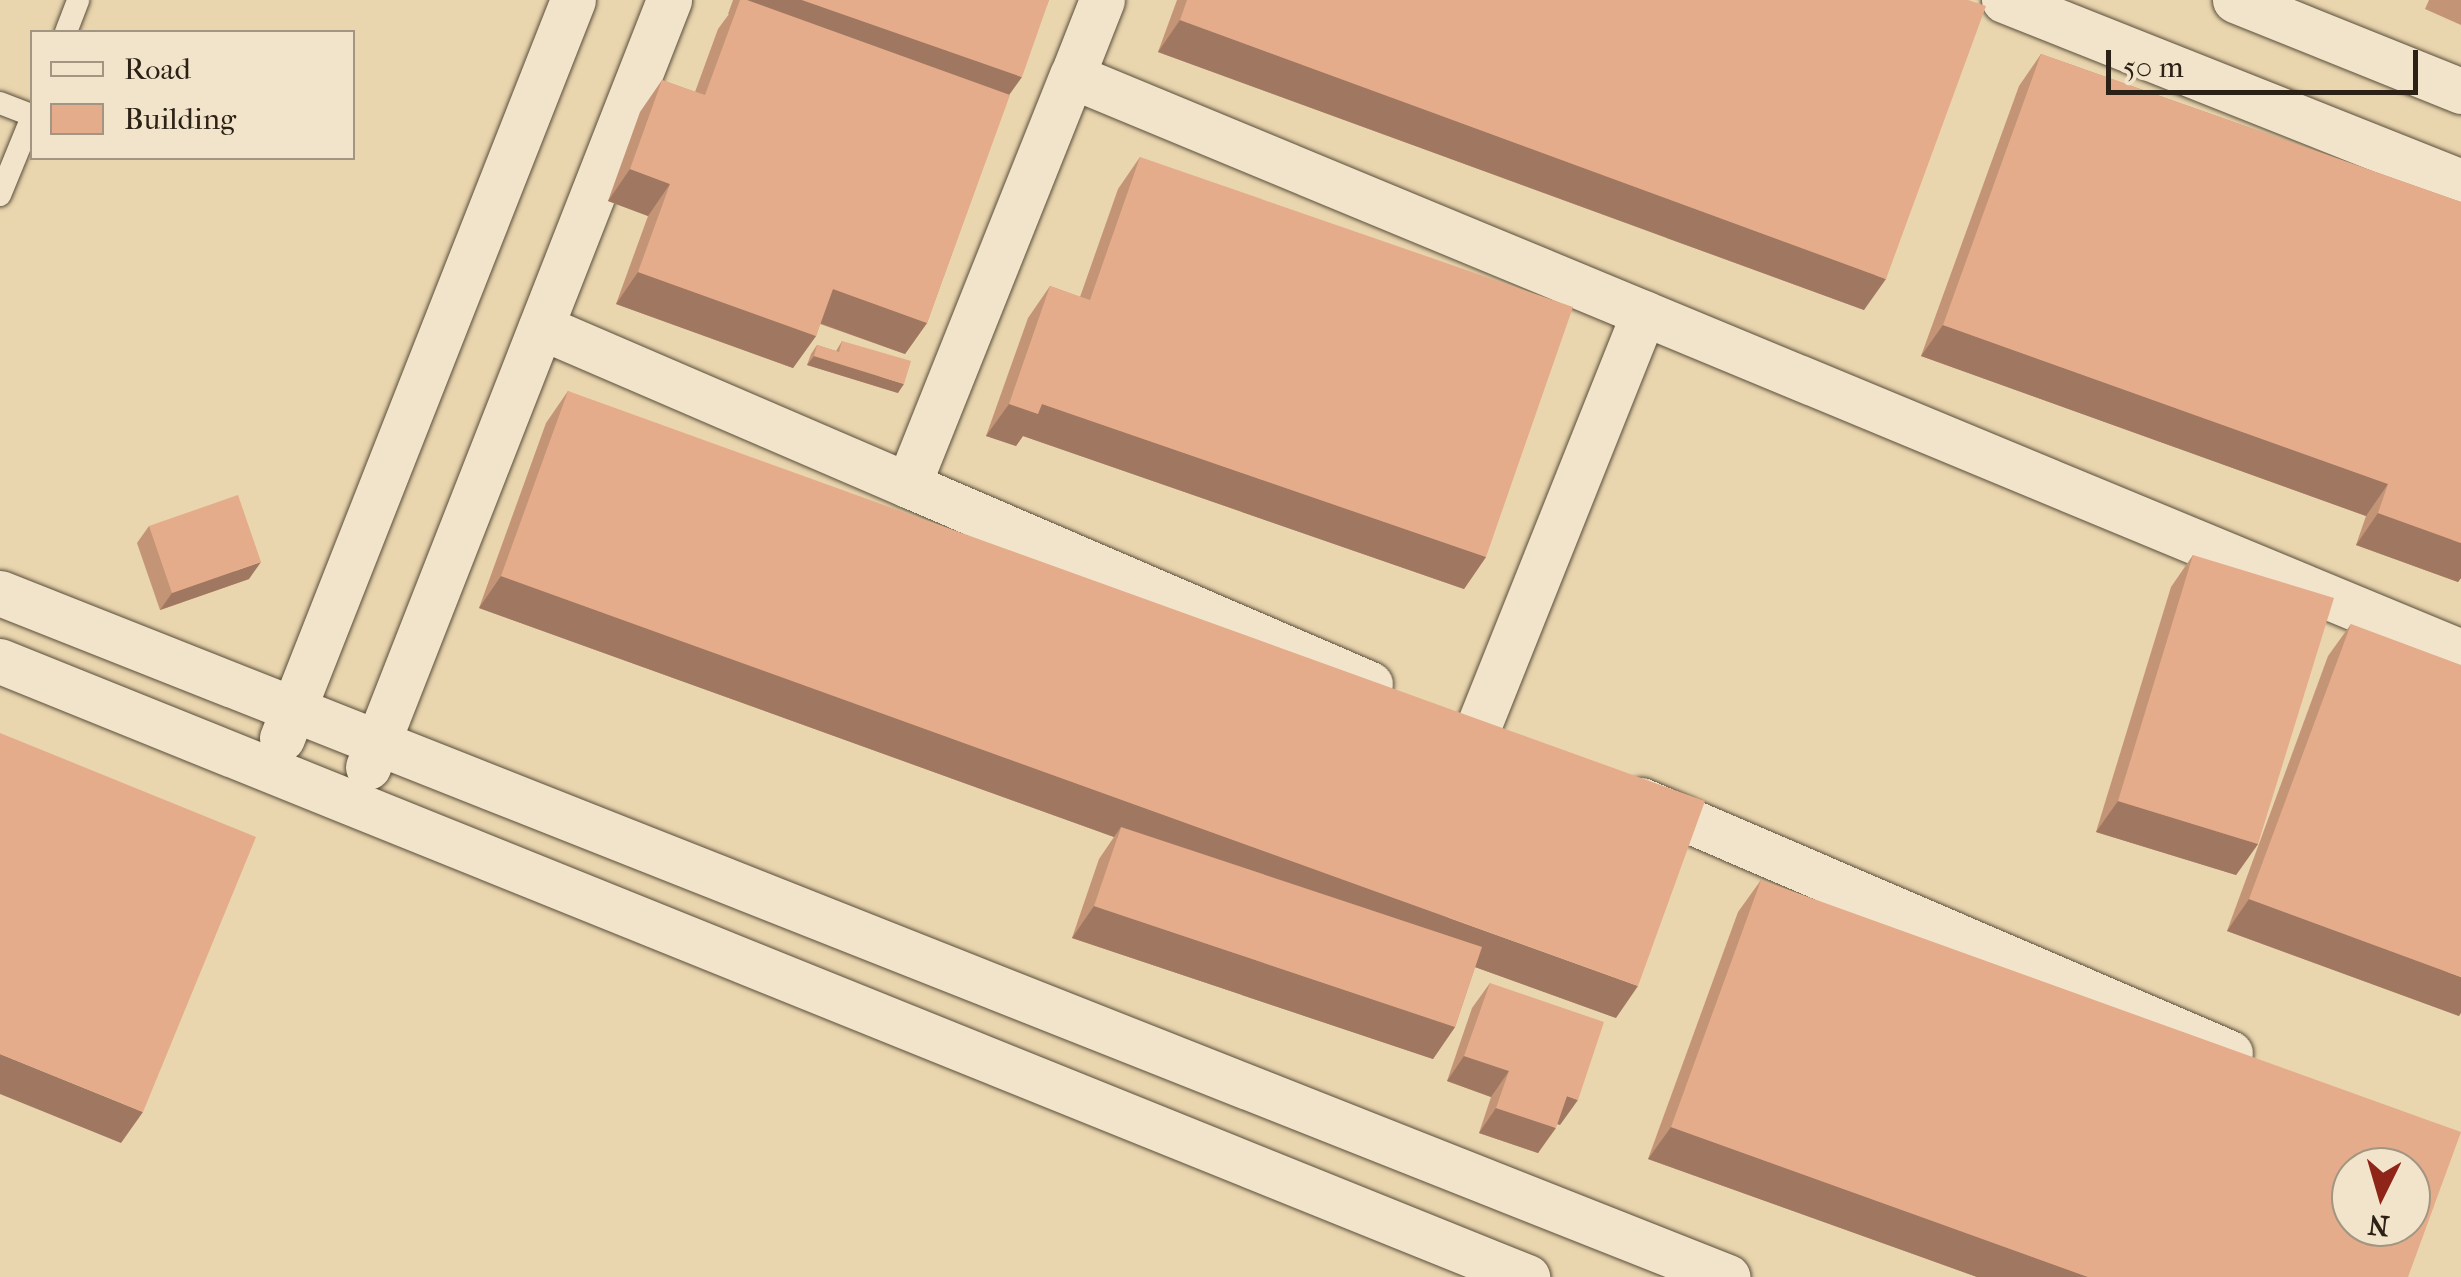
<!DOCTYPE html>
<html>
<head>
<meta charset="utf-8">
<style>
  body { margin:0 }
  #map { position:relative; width:2461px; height:1277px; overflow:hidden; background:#e9d5ae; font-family:"IM FELL French Canon",serif }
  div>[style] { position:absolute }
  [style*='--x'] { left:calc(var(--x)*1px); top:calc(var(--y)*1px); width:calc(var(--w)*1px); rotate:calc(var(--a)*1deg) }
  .roads { filter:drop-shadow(0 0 2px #5a4e3b) drop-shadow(0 0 2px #5a4e3b) }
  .service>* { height:22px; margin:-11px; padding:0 11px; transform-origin:11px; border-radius:11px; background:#f1e4ca }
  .minor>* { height:45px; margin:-22.5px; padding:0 22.5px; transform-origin:22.5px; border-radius:22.5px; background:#f1e4ca }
  .wall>* { inset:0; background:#c49477 }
  .shaded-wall>* { inset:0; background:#a07861 }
  .building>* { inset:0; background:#e4ac8a }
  span { translate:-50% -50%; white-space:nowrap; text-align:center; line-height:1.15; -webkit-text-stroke:8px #f1e4ca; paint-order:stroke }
  .legend { position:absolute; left:30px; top:30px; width:325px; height:130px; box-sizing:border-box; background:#f1e4ca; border:2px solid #a29682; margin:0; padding:12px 18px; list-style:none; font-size:30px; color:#2b2115 }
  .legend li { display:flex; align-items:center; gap:20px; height:50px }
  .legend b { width:50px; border:2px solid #a29682 }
  .north { position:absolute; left:2331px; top:1147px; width:100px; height:100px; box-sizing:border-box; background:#f1e4ca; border:2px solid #a29682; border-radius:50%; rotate:185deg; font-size:28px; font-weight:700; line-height:40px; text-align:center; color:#2b2115 }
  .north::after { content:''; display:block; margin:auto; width:35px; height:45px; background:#8f2418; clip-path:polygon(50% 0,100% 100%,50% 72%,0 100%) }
  .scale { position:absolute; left:2106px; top:50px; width:312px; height:45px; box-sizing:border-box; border:5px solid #2b2115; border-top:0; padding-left:12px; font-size:30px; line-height:35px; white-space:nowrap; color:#2b2115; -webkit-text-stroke:8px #f1e4ca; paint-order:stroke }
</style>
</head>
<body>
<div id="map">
  <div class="roads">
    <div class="service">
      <div style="--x:66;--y:32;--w:34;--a:-69"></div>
      <div style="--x:0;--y:103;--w:34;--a:21"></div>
      <div style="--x:0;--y:195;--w:84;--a:-67.7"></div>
    </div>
    <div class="minor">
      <div style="--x:1102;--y:0;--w:82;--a:111.5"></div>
      <div style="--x:1072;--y:76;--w:1504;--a:22.52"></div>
      <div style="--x:2004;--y:0;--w:492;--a:21.7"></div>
      <div style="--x:2235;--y:0;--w:244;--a:21.9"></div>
      <div style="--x:541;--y:327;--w:400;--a:23.3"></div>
      <div style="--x:908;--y:485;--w:441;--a:-68.2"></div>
      <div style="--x:908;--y:485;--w:503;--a:23.3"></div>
      <div style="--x:0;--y:593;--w:1858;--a:21.6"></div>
      <div style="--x:0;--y:661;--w:1647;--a:21.97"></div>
      <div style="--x:1477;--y:730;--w:449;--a:-68.2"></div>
      <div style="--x:282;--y:738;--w:793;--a:-68.48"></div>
      <div style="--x:368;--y:767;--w:824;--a:-68.57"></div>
      <div style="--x:1641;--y:800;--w:641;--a:23.25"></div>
    </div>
  </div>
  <div class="wall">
    <div style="clip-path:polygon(733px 0,1049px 0,1009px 95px,927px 323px,905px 354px,820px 324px,816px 336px,793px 368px,616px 304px,648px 216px,608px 201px,640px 112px,662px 80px,695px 92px,718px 29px,729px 14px,728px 14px)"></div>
    <div style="clip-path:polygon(1177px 0,1968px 0,1864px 310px,1158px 52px)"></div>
    <div style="clip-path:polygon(2429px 0,2461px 0,2461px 25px,2425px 9px)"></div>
    <div style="clip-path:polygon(2041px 54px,2461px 202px,2461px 578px,2458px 582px,2356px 545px,2366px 516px,1921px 356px,2019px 86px)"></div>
    <div style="clip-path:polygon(1140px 157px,1486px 557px,1464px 589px,1023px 436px,1016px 446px,986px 436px,1028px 318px,1050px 286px,1080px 297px,1118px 189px)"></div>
    <div style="clip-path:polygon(842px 341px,898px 393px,807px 365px,811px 354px,817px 345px,836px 351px)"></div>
    <div style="clip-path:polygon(568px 391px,1616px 1018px,1475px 967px,1455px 1027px,1433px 1059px,1072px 938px,1099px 859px,1114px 837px,479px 608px,546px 423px)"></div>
    <div style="clip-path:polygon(149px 526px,249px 579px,160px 610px,137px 543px)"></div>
    <div style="clip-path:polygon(2193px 555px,2258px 844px,2236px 875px,2096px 832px,2171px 587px)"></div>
    <div style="clip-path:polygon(2351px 624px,2459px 1016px,2227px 931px,2328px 656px)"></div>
    <div style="clip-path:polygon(1761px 880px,2408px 1277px,1977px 1277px,1648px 1159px,1738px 912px)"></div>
    <div style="clip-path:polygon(1490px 983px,1560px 1125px,1557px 1124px,1538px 1153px,1479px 1133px,1491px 1097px,1447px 1081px,1472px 1008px)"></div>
  </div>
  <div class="shaded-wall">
    <div style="clip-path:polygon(740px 0,802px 0,1022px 77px,999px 109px)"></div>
    <div style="clip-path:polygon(1180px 20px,1886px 279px,1864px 310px,1158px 52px)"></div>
    <div style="clip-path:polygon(630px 169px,670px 184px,648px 216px,608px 201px)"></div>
    <div style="clip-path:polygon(638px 272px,816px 336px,793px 368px,616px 304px)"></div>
    <div style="clip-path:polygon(833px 289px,927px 323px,905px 354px,811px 320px)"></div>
    <div style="clip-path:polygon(1943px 325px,2388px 484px,2366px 516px,1921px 356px)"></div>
    <div style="clip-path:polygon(814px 356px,904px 384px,898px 393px,807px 365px)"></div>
    <div style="clip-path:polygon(1009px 404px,1042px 404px,1486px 557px,1464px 589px,1023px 436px,1016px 446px,986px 436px)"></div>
    <div style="clip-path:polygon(2378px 513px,2461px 543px,2461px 578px,2458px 582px,2356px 545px)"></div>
    <div style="clip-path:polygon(261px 562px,249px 579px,160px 610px,172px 593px)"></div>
    <div style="clip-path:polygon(501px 576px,1638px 986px,1616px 1018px,1117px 838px,1121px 827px,1114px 837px,479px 608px)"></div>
    <div style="clip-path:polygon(2118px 801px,2258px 844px,2236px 875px,2096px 832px)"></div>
    <div style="clip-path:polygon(2249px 899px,2461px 977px,2461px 1013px,2459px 1016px,2227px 931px)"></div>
    <div style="clip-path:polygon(1094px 906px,1455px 1027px,1433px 1059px,1072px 938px)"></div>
    <div style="clip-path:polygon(0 1054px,143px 1112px,121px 1143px,0 1094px)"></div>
    <div style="clip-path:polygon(1464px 1056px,1509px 1071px,1491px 1097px,1447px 1081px)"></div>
    <div style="clip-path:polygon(1567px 1096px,1578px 1100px,1560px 1125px,1549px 1121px)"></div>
    <div style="clip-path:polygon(1496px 1108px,1556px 1128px,1538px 1153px,1479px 1133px)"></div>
    <div style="clip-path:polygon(1671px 1127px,2088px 1277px,1977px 1277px,1648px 1159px)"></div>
  </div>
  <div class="building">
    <div style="clip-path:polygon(740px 0,747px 0,1010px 95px,927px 323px,833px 289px,816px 336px,638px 272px,670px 184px,630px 169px,662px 80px,705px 95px)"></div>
    <div style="clip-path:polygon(802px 0,1049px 0,1022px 77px)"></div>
    <div style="clip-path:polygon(1187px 0,1968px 0,1986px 6px,1886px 279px,1180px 20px)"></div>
    <div style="clip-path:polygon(2041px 54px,2461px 202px,2461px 543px,2378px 513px,2388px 484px,1943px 325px)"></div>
    <div style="clip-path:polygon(1140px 157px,1573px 307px,1486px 557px,1042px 404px,1038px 414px,1009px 404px,1050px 286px,1090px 300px)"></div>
    <div style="clip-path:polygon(842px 341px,911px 361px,904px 384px,814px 356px,817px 345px,839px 352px)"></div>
    <div style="clip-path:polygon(568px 391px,1705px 801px,1638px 986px,501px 576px)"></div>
    <div style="clip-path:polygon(238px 495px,261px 562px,172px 593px,149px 526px)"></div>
    <div style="clip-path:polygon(2193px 555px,2334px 598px,2258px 844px,2118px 801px)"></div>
    <div style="clip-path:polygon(2351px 624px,2461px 665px,2461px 977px,2249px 899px)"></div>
    <div style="clip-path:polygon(0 733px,256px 837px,143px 1112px,0 1054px)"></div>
    <div style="clip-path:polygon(1121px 827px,1482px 947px,1455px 1027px,1094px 906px)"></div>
    <div style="clip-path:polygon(evenodd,1761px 880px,2461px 1132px,2408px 1277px,2088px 1277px,1671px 1127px,1761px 880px,2351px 1167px,2411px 1167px,2411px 1227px,2351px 1227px,2351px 1167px)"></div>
    <div style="clip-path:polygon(1490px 983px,1604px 1022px,1578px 1100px,1567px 1096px,1556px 1128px,1496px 1108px,1509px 1071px,1464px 1056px)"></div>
  </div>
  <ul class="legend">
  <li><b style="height:12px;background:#f1e4ca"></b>Road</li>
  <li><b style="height:28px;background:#e4ac8a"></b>Building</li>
  </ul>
  <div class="north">N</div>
  <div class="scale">50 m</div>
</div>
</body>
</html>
